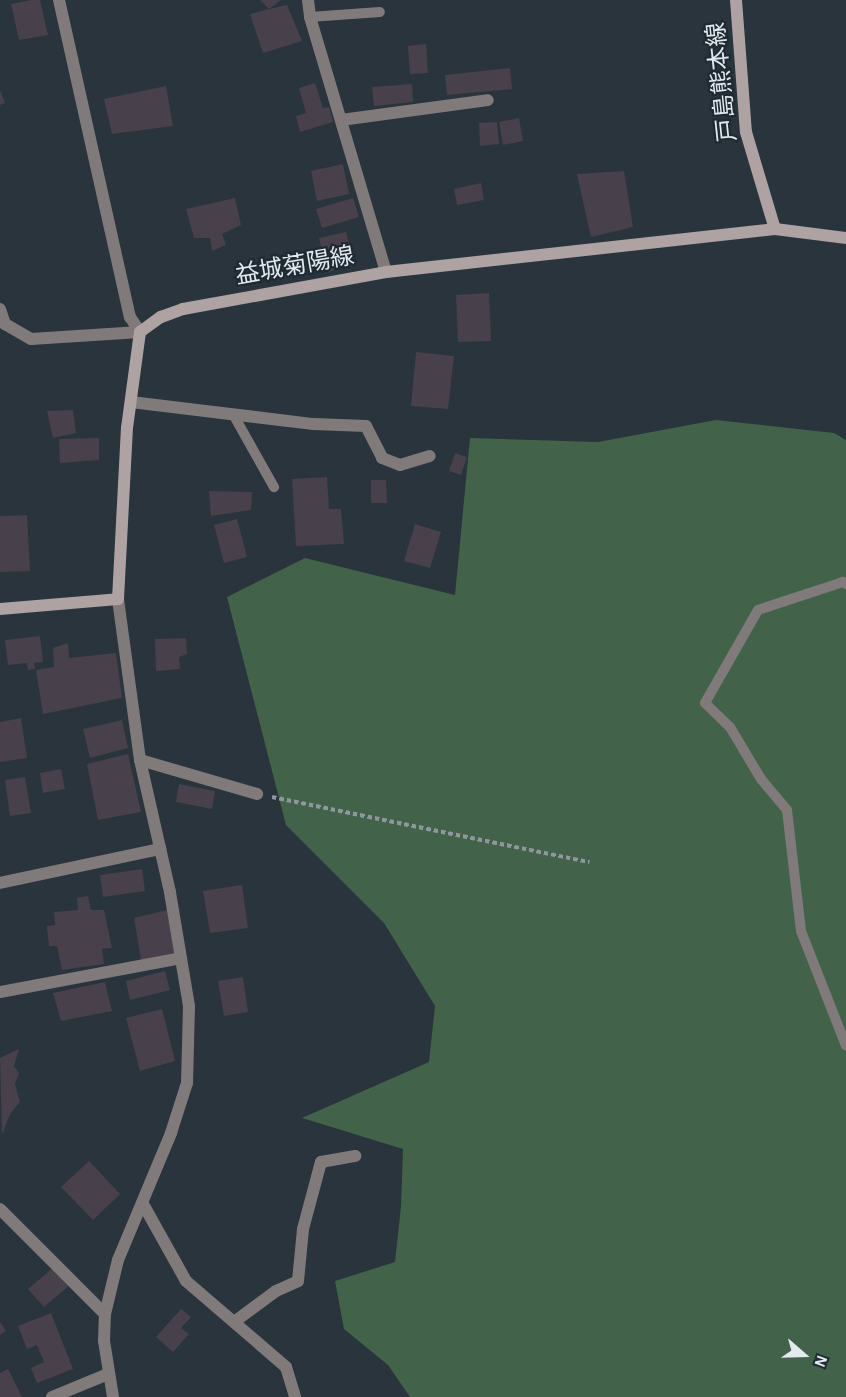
<!DOCTYPE html>
<html>
<head>
<meta charset="utf-8">
<style>
  body { margin:0 }
  #map { position:relative; width:846px; height:1397px; overflow:hidden; background:#29343c; font-family:"Alegreya Sans","Noto Sans JP",sans-serif }
  div>[style] { position:absolute }
  [style*='--x'] { left:calc(var(--x)*1px); top:calc(var(--y)*1px); width:calc(var(--w)*1px); rotate:calc(var(--a)*1deg) }
  .forest>* { inset:0; background:#42624a }
  .building>* { inset:0; background:#48404b }
  .path>* { height:4px; margin-top:-2px; transform-origin:0; background:repeating-linear-gradient(90deg,#8e979e 0 4.5px,transparent 0 7.5px) }
  .lane>* { height:10px; margin:-5px; padding:0 5px; transform-origin:5px; border-radius:5px; background:#817a7a }
  .street>* { height:12px; margin:-6px; padding:0 6px; transform-origin:6px; border-radius:6px; background:#817a7a }
  .secondary>* { height:12px; margin:-6px; padding:0 6px; transform-origin:6px; border-radius:6px; background:#aea2a3 }
  span { translate:-50% -50%; white-space:nowrap; text-align:center; line-height:1.15; -webkit-text-stroke:4.5px #1f2a32; paint-order:stroke }
  .street-label { font-size:24px; color:#e3eaef }
  .north { position:absolute; left:774px; top:1325px; width:60px; height:60px; -webkit-text-stroke:4px #1f2a32; paint-order:stroke; rotate:110deg; font-size:16px; font-weight:700; line-height:24px; text-align:center; color:#e3eaef }
  .north::after { content:''; display:block; margin:auto; width:21px; height:27px; background:#e3eaef; clip-path:polygon(50% 0,100% 100%,50% 72%,0 100%) }
</style>
</head>
<body>
<div id="map">
  <div class="forest">
    <div style="clip-path:polygon(716px 420px,834px 433px,846px 440px,846px 1397px,410px 1397px,388px 1365px,344px 1329px,335px 1281px,395px 1262px,401px 1206px,403px 1149px,302px 1118px,429px 1062px,435px 1006px,384px 923px,286px 825px,227px 597px,305px 558px,455px 595px,470px 438px,598px 442px)"></div>
  </div>
  <div class="building">
    <div style="clip-path:polygon(31px 0,40px 0,48px 35px,19px 40px,11px 4px)"></div>
    <div style="clip-path:polygon(260px 0,281px 0,269px 9px,287px 5px,302px 41px,263px 53px,250px 14px,269px 9px)"></div>
    <div style="clip-path:polygon(426px 44px,428px 73px,410px 74px,408px 46px)"></div>
    <div style="clip-path:polygon(510px 68px,512px 89px,447px 95px,445px 75px)"></div>
    <div style="clip-path:polygon(315px 83px,323px 108px,329px 107px,333px 122px,300px 132px,296px 116px,306px 113px,299px 88px)"></div>
    <div style="clip-path:polygon(412px 84px,413px 102px,374px 106px,372px 87px)"></div>
    <div style="clip-path:polygon(166px 86px,173px 126px,112px 134px,104px 99px)"></div>
    <div style="clip-path:polygon(0 90px,5px 103px,0 105px)"></div>
    <div style="clip-path:polygon(519px 118px,523px 141px,503px 145px,499px 122px)"></div>
    <div style="clip-path:polygon(497px 122px,499px 144px,480px 146px,479px 123px)"></div>
    <div style="clip-path:polygon(343px 164px,349px 194px,317px 201px,311px 171px)"></div>
    <div style="clip-path:polygon(624px 171px,633px 227px,591px 237px,577px 174px)"></div>
    <div style="clip-path:polygon(481px 183px,484px 200px,457px 205px,454px 189px)"></div>
    <div style="clip-path:polygon(235px 198px,241px 225px,222px 234px,226px 245px,212px 251px,210px 238px,194px 238px,186px 209px)"></div>
    <div style="clip-path:polygon(353px 198px,359px 217px,322px 228px,316px 209px)"></div>
    <div style="clip-path:polygon(346px 232px,355px 265px,328px 272px,319px 238px)"></div>
    <div style="clip-path:polygon(489px 293px,491px 341px,458px 342px,456px 295px)"></div>
    <div style="clip-path:polygon(416px 352px,454px 356px,448px 409px,411px 406px)"></div>
    <div style="clip-path:polygon(73px 410px,76px 433px,53px 438px,47px 411px)"></div>
    <div style="clip-path:polygon(99px 438px,99px 460px,60px 463px,59px 439px)"></div>
    <div style="clip-path:polygon(455px 453px,467px 457px,461px 475px,449px 471px)"></div>
    <div style="clip-path:polygon(327px 477px,329px 509px,341px 509px,344px 544px,296px 546px,292px 479px)"></div>
    <div style="clip-path:polygon(371px 480px,386px 480px,387px 503px,371px 503px)"></div>
    <div style="clip-path:polygon(209px 491px,252px 492px,251px 510px,211px 516px)"></div>
    <div style="clip-path:polygon(27px 515px,30px 571px,0 572px,0 516px)"></div>
    <div style="clip-path:polygon(237px 519px,247px 557px,224px 563px,214px 525px)"></div>
    <div style="clip-path:polygon(415px 524px,441px 532px,430px 568px,404px 561px)"></div>
    <div style="clip-path:polygon(40px 636px,43px 662px,34px 663px,35px 669px,28px 670px,27px 663px,8px 665px,5px 640px)"></div>
    <div style="clip-path:polygon(186px 638px,187px 654px,179px 657px,180px 669px,156px 671px,155px 639px)"></div>
    <div style="clip-path:polygon(68px 643px,69px 658px,116px 653px,122px 698px,43px 714px,36px 670px,54px 667px,53px 648px)"></div>
    <div style="clip-path:polygon(21px 718px,27px 758px,0 762px,0 722px)"></div>
    <div style="clip-path:polygon(122px 720px,128px 748px,90px 758px,83px 729px)"></div>
    <div style="clip-path:polygon(128px 754px,141px 812px,98px 820px,87px 764px)"></div>
    <div style="clip-path:polygon(61px 769px,65px 789px,43px 793px,40px 773px)"></div>
    <div style="clip-path:polygon(25px 777px,31px 813px,10px 816px,5px 780px)"></div>
    <div style="clip-path:polygon(179px 784px,215px 791px,212px 809px,176px 802px)"></div>
    <div style="clip-path:polygon(142px 869px,145px 891px,103px 897px,100px 875px)"></div>
    <div style="clip-path:polygon(242px 885px,248px 928px,210px 933px,203px 891px)"></div>
    <div style="clip-path:polygon(88px 896px,91px 910px,104px 910px,112px 948px,102px 949px,104px 964px,62px 970px,57px 946px,49px 946px,47px 926px,55px 925px,54px 912px,78px 910px,77px 898px)"></div>
    <div style="clip-path:polygon(167px 910px,175px 954px,141px 960px,134px 918px)"></div>
    <div style="clip-path:polygon(165px 971px,170px 990px,130px 1000px,126px 981px)"></div>
    <div style="clip-path:polygon(243px 977px,248px 1012px,224px 1016px,218px 981px)"></div>
    <div style="clip-path:polygon(105px 982px,112px 1011px,61px 1021px,53px 993px)"></div>
    <div style="clip-path:polygon(162px 1009px,175px 1061px,140px 1071px,126px 1018px)"></div>
    <div style="clip-path:polygon(19px 1049px,14px 1066px,19px 1073px,15px 1084px,20px 1102px,10px 1114px,2px 1135px,0 1058px)"></div>
    <div style="clip-path:polygon(89px 1161px,120px 1194px,93px 1220px,61px 1187px)"></div>
    <div style="clip-path:polygon(55px 1266px,71px 1284px,44px 1307px,28px 1289px)"></div>
    <div style="clip-path:polygon(181px 1309px,191px 1317px,181px 1328px,189px 1334px,173px 1352px,156px 1337px)"></div>
    <div style="clip-path:polygon(51px 1313px,73px 1369px,37px 1383px,31px 1368px,44px 1362px,37px 1345px,27px 1349px,18px 1326px)"></div>
    <div style="clip-path:polygon(0 1322px,6px 1331px,0 1335px)"></div>
    <div style="clip-path:polygon(8px 1369px,22px 1397px,0 1397px,0 1373px)"></div>
  </div>
  <div class="path">
    <div style="--x:272;--y:797;--w:324;--a:11.6"></div>
  </div>
  <div class="lane">
    <div style="--x:310;--y:17;--w:70;--a:-4.1"></div>
    <div style="--x:233;--y:414;--w:84;--a:60.7"></div>
    <div style="--x:846;--y:584;--w:4;--a:-146"></div>
    <div style="--x:843;--y:582;--w:89;--a:161.8"></div>
    <div style="--x:758;--y:610;--w:107;--a:119.7"></div>
    <div style="--x:705;--y:703;--w:35;--a:44"></div>
    <div style="--x:730;--y:727;--w:61;--a:59.2"></div>
    <div style="--x:761;--y:779;--w:40;--a:50"></div>
    <div style="--x:787;--y:810;--w:122;--a:83.4"></div>
    <div style="--x:801;--y:931;--w:123;--a:68.6"></div>
  </div>
  <div class="street">
    <div style="--x:59;--y:0;--w:325;--a:77.4"></div>
    <div style="--x:130;--y:317;--w:18;--a:56"></div>
    <div style="--x:308;--y:0;--w:17;--a:83"></div>
    <div style="--x:310;--y:17;--w:266;--a:73.4"></div>
    <div style="--x:341;--y:120;--w:148;--a:-7.7"></div>
    <div style="--x:0;--y:309;--w:16;--a:72"></div>
    <div style="--x:5;--y:324;--w:30;--a:30"></div>
    <div style="--x:31;--y:339;--w:109;--a:-3.7"></div>
    <div style="--x:131;--y:402;--w:184;--a:6.9"></div>
    <div style="--x:314;--y:424;--w:52;--a:2.2"></div>
    <div style="--x:366;--y:426;--w:36;--a:63"></div>
    <div style="--x:382;--y:458;--w:19;--a:21"></div>
    <div style="--x:400;--y:465;--w:31;--a:-17"></div>
    <div style="--x:140;--y:760;--w:122;--a:16.2"></div>
    <div style="--x:0;--y:883;--w:164;--a:-12"></div>
    <div style="--x:0;--y:992;--w:184;--a:-10.6"></div>
    <div style="--x:143;--y:1204;--w:88;--a:60.8"></div>
    <div style="--x:186;--y:1281;--w:132;--a:40.7"></div>
    <div style="--x:286;--y:1367;--w:31;--a:73"></div>
    <div style="--x:0;--y:1209;--w:148;--a:45"></div>
    <div style="--x:234;--y:1322;--w:52;--a:-36.4"></div>
    <div style="--x:276;--y:1291;--w:24;--a:-24"></div>
    <div style="--x:298;--y:1281;--w:52;--a:-84.5"></div>
    <div style="--x:303;--y:1229;--w:69;--a:-75"></div>
    <div style="--x:321;--y:1162;--w:35;--a:-10"></div>
    <div style="--x:52;--y:1397;--w:61;--a:-22.3"></div>
    <div style="--x:113;--y:1397;--w:57;--a:-99.1"></div>
    <div style="--x:104;--y:1341;--w:27;--a:-88"></div>
    <div style="--x:105;--y:1314;--w:56;--a:-76.5"></div>
    <div style="--x:118;--y:1260;--w:138;--a:-67.3"></div>
    <div style="--x:171;--y:1133;--w:52;--a:-72.3"></div>
    <div style="--x:187;--y:1083;--w:77;--a:-88.5"></div>
    <div style="--x:189;--y:1006;--w:116;--a:-99.5"></div>
    <div style="--x:170;--y:892;--w:135;--a:-102.8"></div>
    <div style="--x:140;--y:760;--w:162;--a:-97.8"></div>
  </div>
  <div class="secondary">
    <div style="--x:736;--y:0;--w:132;--a:85.7"></div>
    <div style="--x:746;--y:132;--w:101;--a:73.4"></div>
    <div style="--x:0;--y:609;--w:118;--a:-4.8"></div>
    <div style="--x:118;--y:599;--w:171;--a:-87"></div>
    <div style="--x:127;--y:428;--w:97;--a:-82.3"></div>
    <div style="--x:140;--y:332;--w:26;--a:-36"></div>
    <div style="--x:161;--y:317;--w:23;--a:-20"></div>
    <div style="--x:183;--y:309;--w:206;--a:-10.3"></div>
    <div style="--x:386;--y:272;--w:391;--a:-6.3"></div>
    <div style="--x:775;--y:229;--w:72;--a:7.2"></div>
  </div>
  <div class="street-label">
    <span style="left:723px;top:82px;rotate:-96deg">戸島熊本線</span>
    <span style="left:295px;top:267px;rotate:-10deg">益城菊陽線</span>
  </div>
  <div class="north">N</div>
</div>
</body>
</html>
